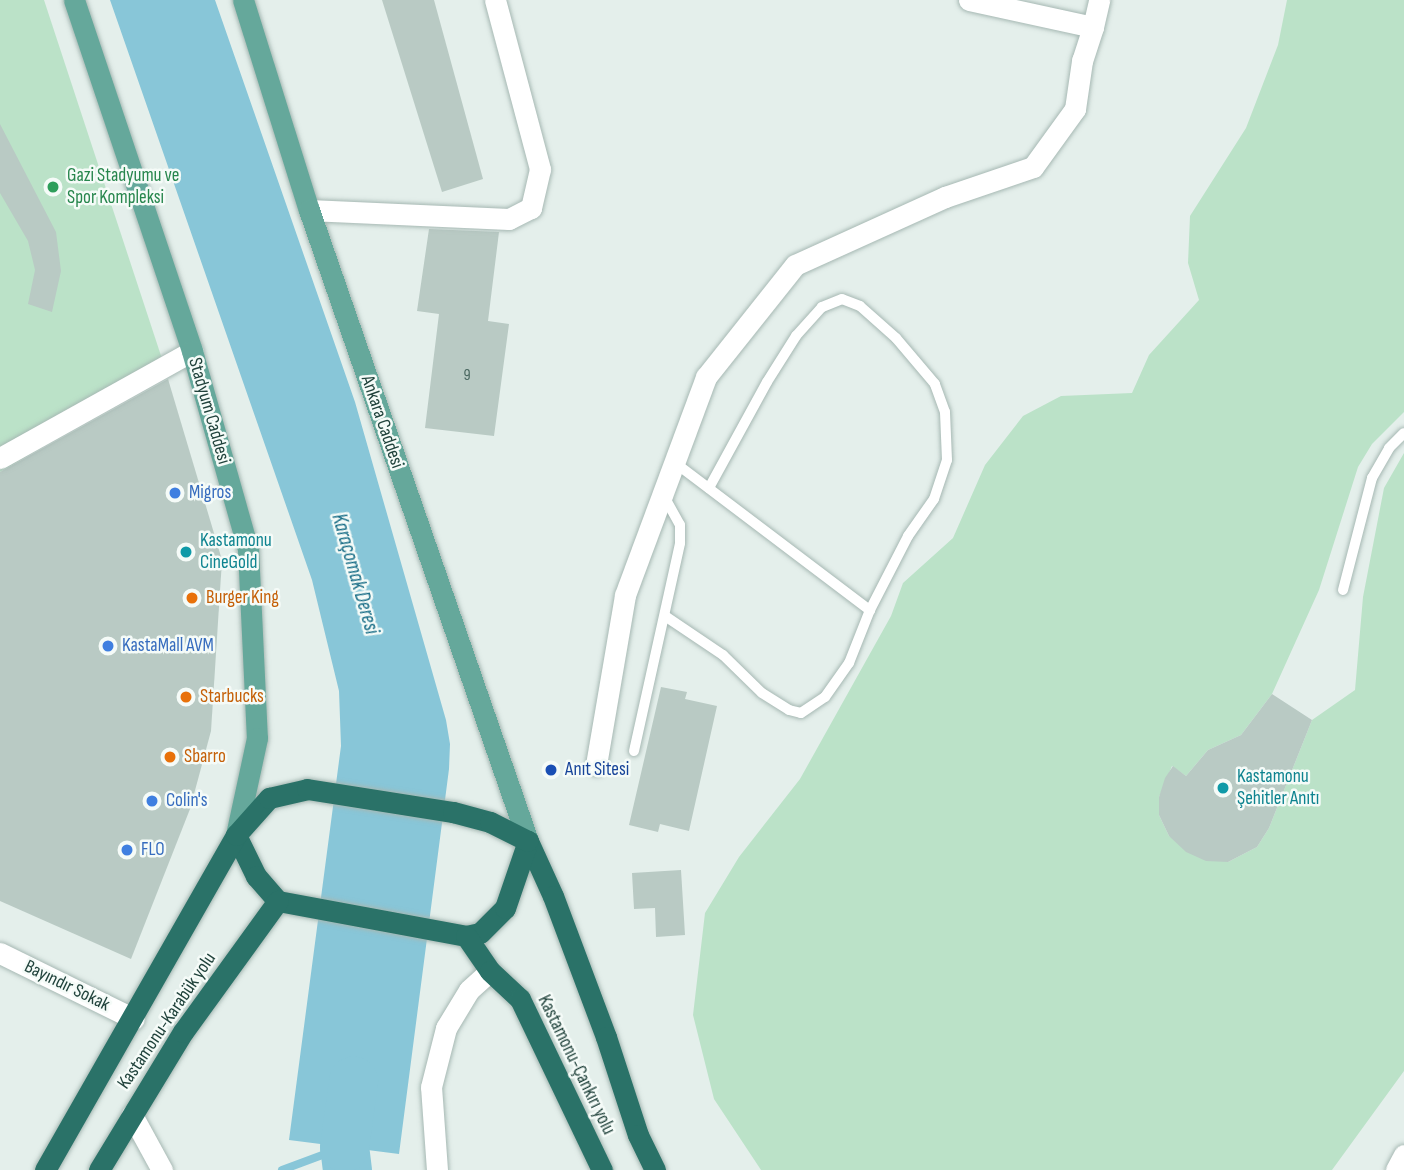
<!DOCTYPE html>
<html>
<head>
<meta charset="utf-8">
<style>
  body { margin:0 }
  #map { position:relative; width:1404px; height:1170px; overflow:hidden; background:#e4efeb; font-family:"Sofia Sans Condensed",sans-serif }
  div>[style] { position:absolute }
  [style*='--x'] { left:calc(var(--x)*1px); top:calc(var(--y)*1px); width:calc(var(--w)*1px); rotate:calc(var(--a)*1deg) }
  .green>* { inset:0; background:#bbe2c8 }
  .water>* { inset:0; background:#88c6d8 }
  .stream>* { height:8px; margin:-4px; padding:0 4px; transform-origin:4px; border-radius:4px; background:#88c6d8 }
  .river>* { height:49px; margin:-24.5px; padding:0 24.5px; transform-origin:24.5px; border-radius:24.5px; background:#88c6d8 }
  .building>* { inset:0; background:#b9cac4 }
  .roads { filter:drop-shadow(0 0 2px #a6b8b3) drop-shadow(0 0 2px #a6b8b3) }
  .lane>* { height:10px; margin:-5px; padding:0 5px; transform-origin:5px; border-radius:5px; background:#fff }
  .street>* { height:21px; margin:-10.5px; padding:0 10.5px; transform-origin:10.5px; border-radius:10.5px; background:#fff }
  .secondary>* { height:21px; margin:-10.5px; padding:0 10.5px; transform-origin:10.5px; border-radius:10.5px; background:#fff }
  .primary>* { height:21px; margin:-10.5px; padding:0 10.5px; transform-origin:10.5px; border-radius:10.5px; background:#65a89b }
  .highway>* { height:21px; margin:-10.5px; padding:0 10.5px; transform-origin:10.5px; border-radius:10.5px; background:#2a7268 }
  .dots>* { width:19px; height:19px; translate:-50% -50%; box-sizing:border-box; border:4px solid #f5fbf8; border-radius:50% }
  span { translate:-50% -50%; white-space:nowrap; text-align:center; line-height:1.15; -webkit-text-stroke:5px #f5fbf8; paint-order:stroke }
  .number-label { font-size:16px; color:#47655e }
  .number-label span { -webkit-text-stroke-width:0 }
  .leisure-label { font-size:19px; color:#27864d }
  .left { translate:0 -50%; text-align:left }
  .street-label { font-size:19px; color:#21433c }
  .shop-label { font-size:19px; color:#366cbe }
  .culture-label { font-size:19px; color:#0d838f }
  .food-label { font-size:19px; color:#c56008 }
  .transit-label { font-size:19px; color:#164399 }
  .water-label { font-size:21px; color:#156b85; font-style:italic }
</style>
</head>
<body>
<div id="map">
  <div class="green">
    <div style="clip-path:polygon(0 0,44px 0,167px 374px,0 472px)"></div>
    <div style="clip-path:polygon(1287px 0,1404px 0,1404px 412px,1372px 444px,1358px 467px,1319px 590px,1272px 694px,1241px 735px,1208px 750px,1186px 776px,1172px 766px,1159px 797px,1159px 815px,1169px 836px,1228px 862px,1257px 847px,1269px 828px,1312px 720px,1355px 690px,1363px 597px,1384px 488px,1404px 453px,1404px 1071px,1332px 1170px,761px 1170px,714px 1099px,693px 1015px,705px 913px,739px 857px,800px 779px,891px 616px,903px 583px,953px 538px,985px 465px,1023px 416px,1061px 396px,1132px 393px,1149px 355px,1199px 300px,1188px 263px,1190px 216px,1246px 128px,1278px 45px)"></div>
  </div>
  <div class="water">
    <div style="clip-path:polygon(110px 0,215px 0,355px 402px,446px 720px,450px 744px,449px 769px,399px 1154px,289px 1140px,341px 746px,339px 691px,312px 580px)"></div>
  </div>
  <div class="stream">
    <div style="--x:282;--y:1170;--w:66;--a:-20.4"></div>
  </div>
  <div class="river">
    <div style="--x:347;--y:1170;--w:23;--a:-97"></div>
    <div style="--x:344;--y:1147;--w:67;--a:-82.2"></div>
  </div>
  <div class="building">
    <div style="clip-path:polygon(382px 0,434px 0,483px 179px,442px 192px)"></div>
    <div style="clip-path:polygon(0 124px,56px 232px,61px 271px,52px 312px,28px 304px,35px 270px,28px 241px,0 193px)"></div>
    <div style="clip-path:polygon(429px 229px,499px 232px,488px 321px,509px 324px,494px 436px,425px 428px,439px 314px,417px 311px)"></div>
    <div style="clip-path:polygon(168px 379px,222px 560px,211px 731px,190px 809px,131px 959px,0 901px,0 472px)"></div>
    <div style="clip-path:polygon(661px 687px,687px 692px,685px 699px,717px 706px,689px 831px,660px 824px,658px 832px,629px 825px)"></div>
    <div style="clip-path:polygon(1272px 694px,1312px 720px,1269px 828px,1257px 847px,1228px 862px,1206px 861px,1186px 852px,1169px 836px,1159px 815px,1159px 797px,1165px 778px,1173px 766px,1186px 776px,1208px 750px,1241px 735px)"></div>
    <div style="clip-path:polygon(681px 870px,685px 935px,656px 937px,655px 908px,634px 909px,632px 873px)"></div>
  </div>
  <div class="roads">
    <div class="lane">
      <div style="--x:674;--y:462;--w:246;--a:37.1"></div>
      <div style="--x:1343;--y:590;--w:116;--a:-75.5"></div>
      <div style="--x:1372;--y:478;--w:34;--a:-60"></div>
      <div style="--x:1389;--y:448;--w:21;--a:-45"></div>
      <div style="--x:665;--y:616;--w:70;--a:33.9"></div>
      <div style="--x:723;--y:655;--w:54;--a:44.3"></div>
      <div style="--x:762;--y:693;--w:32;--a:32"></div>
      <div style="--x:789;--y:710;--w:12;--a:14"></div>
      <div style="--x:801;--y:713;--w:29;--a:-34"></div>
      <div style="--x:825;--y:697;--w:42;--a:-54.8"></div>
      <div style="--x:849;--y:663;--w:57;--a:-68.4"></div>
      <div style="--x:870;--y:610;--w:83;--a:-62.8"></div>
      <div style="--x:908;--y:536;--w:45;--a:-54.9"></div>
      <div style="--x:934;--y:499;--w:41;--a:-71.6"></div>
      <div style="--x:947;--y:460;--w:48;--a:-92.4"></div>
      <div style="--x:945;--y:412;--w:30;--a:-110"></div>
      <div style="--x:935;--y:384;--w:60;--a:-130.3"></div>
      <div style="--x:896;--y:338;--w:48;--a:-138.4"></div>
      <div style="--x:860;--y:306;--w:19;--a:-159"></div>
      <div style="--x:842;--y:299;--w:22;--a:158"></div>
      <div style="--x:822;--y:307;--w:39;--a:132"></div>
      <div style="--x:796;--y:336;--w:54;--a:122.2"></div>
      <div style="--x:767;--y:382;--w:121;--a:118.7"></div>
      <div style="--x:634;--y:751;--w:213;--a:-77.5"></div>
      <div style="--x:680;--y:543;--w:18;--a:-90"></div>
      <div style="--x:680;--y:525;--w:35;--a:-119"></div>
    </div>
    <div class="street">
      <div style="--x:1093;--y:27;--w:28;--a:-77"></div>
      <div style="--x:309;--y:210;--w:200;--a:2.6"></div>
      <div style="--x:509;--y:219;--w:25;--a:-27"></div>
      <div style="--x:531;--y:208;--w:40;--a:-77"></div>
      <div style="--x:540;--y:169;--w:175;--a:-104.9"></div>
      <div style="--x:0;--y:458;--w:220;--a:-29.1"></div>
      <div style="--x:596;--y:765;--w:172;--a:-80.3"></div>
      <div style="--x:625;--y:595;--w:233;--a:-69.6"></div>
      <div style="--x:706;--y:377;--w:143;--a:-51.5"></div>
      <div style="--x:795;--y:265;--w:165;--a:-24.4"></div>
      <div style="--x:945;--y:197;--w:93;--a:-18.8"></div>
      <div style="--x:1033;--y:167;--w:72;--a:-54.1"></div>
      <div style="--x:1075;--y:109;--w:49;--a:-81.7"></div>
      <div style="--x:1082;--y:61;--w:36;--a:-72"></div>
      <div style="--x:1093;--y:27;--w:127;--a:-167.7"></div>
      <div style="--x:0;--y:953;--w:149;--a:26.2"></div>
      <div style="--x:132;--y:1115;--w:63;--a:61.4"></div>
      <div style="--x:437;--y:1170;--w:83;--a:-94.1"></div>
      <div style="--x:431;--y:1087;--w:61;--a:-75.7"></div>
      <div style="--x:446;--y:1028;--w:44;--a:-58.8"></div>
      <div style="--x:469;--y:990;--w:28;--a:-42"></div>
    </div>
    <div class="secondary">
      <div style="--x:1396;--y:1170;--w:17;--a:-62"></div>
    </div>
    <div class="primary">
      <div style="--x:74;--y:0;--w:370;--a:71.4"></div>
      <div style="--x:192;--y:351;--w:206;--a:74.2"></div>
      <div style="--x:248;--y:549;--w:189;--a:87.3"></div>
      <div style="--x:257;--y:738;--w:99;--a:102.2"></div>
      <div style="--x:243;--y:0;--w:220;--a:72.6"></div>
      <div style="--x:309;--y:210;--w:668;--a:70.86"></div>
    </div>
    <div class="highway">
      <div style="--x:236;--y:835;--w:46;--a:64"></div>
      <div style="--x:256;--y:876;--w:33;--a:49"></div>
      <div style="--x:528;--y:841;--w:60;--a:65.6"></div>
      <div style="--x:553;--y:896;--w:151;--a:69.4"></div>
      <div style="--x:606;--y:1037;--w:103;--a:71.9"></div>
      <div style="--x:638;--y:1135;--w:39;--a:64"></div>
      <div style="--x:278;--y:901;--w:191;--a:10.5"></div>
      <div style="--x:466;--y:936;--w:14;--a:-12"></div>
      <div style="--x:480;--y:933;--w:35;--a:-45"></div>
      <div style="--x:505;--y:908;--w:71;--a:-71.1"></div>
      <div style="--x:466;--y:936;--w:42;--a:55.6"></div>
      <div style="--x:490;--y:971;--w:41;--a:43"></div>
      <div style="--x:520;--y:999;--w:190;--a:64.4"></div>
      <div style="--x:45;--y:1170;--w:386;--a:-60.3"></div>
      <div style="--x:236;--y:835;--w:50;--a:-48.3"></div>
      <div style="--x:269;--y:798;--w:39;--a:-13"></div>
      <div style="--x:307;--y:789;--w:148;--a:9"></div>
      <div style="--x:453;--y:812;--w:38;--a:15"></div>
      <div style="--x:490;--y:822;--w:42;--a:26.6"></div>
      <div style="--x:99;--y:1170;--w:162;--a:-58.7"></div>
      <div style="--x:183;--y:1032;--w:162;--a:-54.1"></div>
    </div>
  </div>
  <div class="dots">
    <div style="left:53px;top:187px;background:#2e9e5b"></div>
    <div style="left:175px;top:493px;background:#3f7fe0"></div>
    <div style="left:186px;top:552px;background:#0f9aa8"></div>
    <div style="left:192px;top:598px;background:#e8710a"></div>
    <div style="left:108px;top:646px;background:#3f7fe0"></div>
    <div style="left:186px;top:697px;background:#e8710a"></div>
    <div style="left:170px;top:757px;background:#e8710a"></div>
    <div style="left:551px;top:770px;background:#1a4fb4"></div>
    <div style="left:1223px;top:788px;background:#0f9aa8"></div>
    <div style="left:152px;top:801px;background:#3f7fe0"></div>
    <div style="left:127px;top:850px;background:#3f7fe0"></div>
  </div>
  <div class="number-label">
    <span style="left:467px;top:376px">9</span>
  </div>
  <div class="leisure-label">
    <span class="left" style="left:67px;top:187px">Gazi Stadyumu ve<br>Spor Kompleksi</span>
  </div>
  <div class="street-label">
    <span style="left:209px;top:411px;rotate:74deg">Stadyum Caddesi</span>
    <span style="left:382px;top:422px;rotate:71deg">Ankara Caddesi</span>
    <span style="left:67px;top:986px;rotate:26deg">Bayındır Sokak</span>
    <span style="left:167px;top:1021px;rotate:-56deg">Kastamonu-Karabük yolu</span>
    <span style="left:576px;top:1065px;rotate:64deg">Kastamonu-Çankırı yolu</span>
  </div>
  <div class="shop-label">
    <span class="left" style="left:189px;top:493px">Migros</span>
    <span class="left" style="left:122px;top:646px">KastaMall AVM</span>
    <span class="left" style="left:166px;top:801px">Colin's</span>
    <span class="left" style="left:141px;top:850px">FLO</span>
  </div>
  <div class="culture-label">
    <span class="left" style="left:200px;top:552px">Kastamonu<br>CineGold</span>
    <span class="left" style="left:1237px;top:788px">Kastamonu<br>Şehitler Anıtı</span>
  </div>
  <div class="food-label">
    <span class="left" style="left:206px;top:598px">Burger King</span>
    <span class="left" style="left:200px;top:697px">Starbucks</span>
    <span class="left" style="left:184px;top:757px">Sbarro</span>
  </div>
  <div class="transit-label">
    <span class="left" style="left:565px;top:770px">Anıt Sitesi</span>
  </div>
  <div class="water-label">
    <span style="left:355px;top:574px;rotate:74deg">Karaçomak Deresi</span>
  </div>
</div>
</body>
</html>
